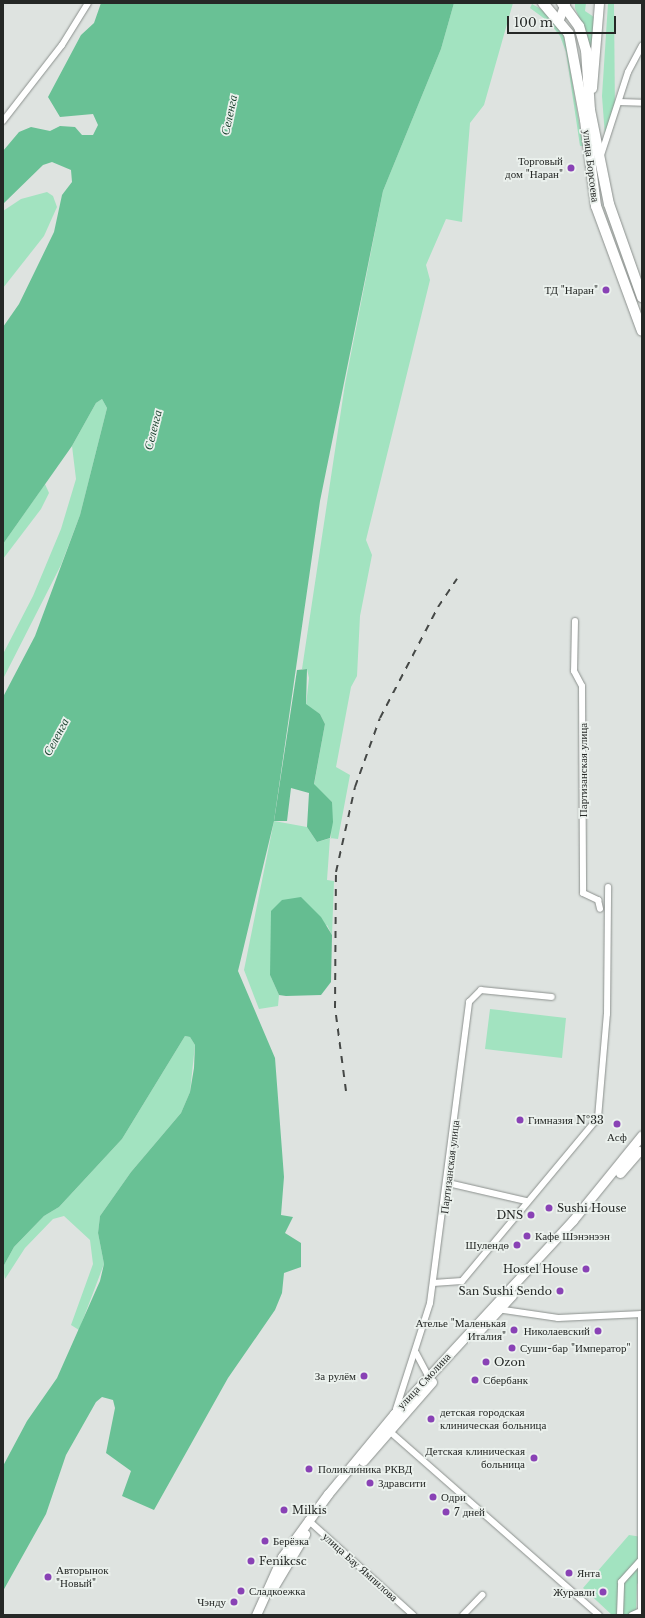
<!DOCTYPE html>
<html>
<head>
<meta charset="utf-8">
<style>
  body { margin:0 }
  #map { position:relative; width:645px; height:1618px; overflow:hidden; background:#dee3e0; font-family:"Libre Baskerville",serif }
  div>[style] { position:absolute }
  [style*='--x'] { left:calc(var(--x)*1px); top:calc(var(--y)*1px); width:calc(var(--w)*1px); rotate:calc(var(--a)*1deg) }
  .green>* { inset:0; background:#a2e3c0 }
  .forest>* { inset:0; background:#65bd91 }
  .water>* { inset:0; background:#69c195 }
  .roads { filter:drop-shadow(0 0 1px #8b908d) drop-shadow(0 0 1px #8b908d) }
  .street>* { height:6px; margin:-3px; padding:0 3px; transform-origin:3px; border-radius:3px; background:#fff }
  .secondary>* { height:9px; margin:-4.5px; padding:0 4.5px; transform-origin:4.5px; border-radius:4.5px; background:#fff }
  .primary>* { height:10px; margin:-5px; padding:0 5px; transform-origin:5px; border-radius:5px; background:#fff }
  .rail>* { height:2px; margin-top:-1px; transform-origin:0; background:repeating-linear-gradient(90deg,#454846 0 7px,transparent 0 14px) }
  .dots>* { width:11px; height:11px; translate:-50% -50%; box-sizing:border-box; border:2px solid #ebf1ed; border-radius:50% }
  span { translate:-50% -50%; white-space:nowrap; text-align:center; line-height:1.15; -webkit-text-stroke:3.5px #ebf1ed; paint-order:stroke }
  .poi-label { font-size:11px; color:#252826 }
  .right { translate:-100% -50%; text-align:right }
  .left { translate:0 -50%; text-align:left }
  .street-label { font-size:11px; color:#252826 }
  .water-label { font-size:12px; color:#193f2c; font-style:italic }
  .frame { position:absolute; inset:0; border:4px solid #252826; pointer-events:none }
  .scale { position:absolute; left:507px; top:16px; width:109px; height:18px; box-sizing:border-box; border:2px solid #252826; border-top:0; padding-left:5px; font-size:12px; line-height:14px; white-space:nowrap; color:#252826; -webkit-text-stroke:3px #ebf1ed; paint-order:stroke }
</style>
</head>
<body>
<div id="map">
  <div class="green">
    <div style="clip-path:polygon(454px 3px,513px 3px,484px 105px,470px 123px,462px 222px,446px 219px,426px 265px,430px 280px,366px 540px,372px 555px,360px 616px,357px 676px,351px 687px,336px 767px,350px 775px,338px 839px,330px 838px,327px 880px,334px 881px,332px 935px,327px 925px,270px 975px,279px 995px,278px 1006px,259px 1009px,244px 970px,274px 821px,307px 827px,317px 842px,331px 838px,332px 802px,314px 785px,325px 724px,320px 714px,306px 705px,309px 678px,307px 669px,302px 669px,345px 384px,383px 191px,441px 49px)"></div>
    <div style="clip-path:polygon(586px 3px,585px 11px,597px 19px,594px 66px,587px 36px,575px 8px,575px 3px)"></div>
    <div style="clip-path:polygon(608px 3px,614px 3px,615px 115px,605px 136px,602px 96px)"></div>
    <div style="clip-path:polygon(532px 4px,548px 13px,564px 33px,583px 146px,580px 146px,566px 52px,560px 36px,549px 22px,530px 8px)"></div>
    <div style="clip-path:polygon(47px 192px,53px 196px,57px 207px,44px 236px,3px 288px,3px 211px,21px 199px)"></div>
    <div style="clip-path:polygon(102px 399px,107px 408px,80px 515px,61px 565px,3px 679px,3px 654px,33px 596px,61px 529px,76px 479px,72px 446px,96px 403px)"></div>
    <div style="clip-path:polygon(45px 484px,49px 493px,41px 509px,3px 559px,3px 544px)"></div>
    <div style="clip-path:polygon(490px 1009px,566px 1018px,562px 1058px,485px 1049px)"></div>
    <div style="clip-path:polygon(185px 1036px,190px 1037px,195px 1045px,190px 1092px,181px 1113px,131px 1172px,100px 1216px,98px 1233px,104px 1264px,79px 1330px,71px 1325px,93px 1264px,90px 1240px,64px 1216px,53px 1219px,25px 1248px,5px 1279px,3px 1267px,14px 1247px,44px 1216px,59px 1207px,122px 1139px)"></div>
    <div style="clip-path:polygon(629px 1535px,642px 1537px,642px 1580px,637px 1584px,636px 1615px,612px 1615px,583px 1588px)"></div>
  </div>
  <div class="forest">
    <div style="clip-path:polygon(307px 669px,306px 704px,320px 714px,325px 724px,314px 784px,332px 802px,333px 822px,330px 838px,317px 842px,307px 827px,309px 793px,291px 788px,287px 821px,274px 821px,297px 670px)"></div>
    <div style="clip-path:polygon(301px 897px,321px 917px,332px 935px,331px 982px,321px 995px,286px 996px,279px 995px,270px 975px,271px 911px,282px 900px)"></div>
  </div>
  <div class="water">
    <div style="clip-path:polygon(101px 3px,454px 3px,441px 49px,383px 191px,320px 501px,274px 821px,238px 971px,275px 1058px,284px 1177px,281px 1215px,293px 1217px,285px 1233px,301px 1243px,301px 1267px,284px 1273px,282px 1293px,275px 1310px,228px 1378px,154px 1510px,122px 1496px,131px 1471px,106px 1453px,115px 1408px,113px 1400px,102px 1397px,96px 1402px,66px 1455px,46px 1514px,3px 1591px,3px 1466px,27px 1421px,57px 1378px,100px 1281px,104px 1264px,98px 1233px,100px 1216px,131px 1172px,181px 1113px,190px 1092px,194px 1068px,195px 1045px,190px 1037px,185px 1036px,122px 1139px,59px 1207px,44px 1216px,14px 1247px,3px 1267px,3px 697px,35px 636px,80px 515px,107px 408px,102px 399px,96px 403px,72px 446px,3px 544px,3px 327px,19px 304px,54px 232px,62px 195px,72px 182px,71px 170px,52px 162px,43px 165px,3px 204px,3px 151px,19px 132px,31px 127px,50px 131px,60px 126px,75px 127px,82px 135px,93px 135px,98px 125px,93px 114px,60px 117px,48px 97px,81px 35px,94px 23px)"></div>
  </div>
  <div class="roads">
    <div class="street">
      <div style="--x:619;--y:102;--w:23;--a:2"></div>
      <div style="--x:3;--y:121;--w:96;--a:-52.2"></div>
      <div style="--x:62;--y:45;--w:49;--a:-58.2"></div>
      <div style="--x:601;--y:155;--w:87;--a:-72"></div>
      <div style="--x:628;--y:72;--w:30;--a:-62"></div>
      <div style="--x:575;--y:621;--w:50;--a:91.1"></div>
      <div style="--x:574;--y:671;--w:17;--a:62"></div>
      <div style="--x:582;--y:686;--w:207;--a:89.7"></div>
      <div style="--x:583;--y:893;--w:17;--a:25"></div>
      <div style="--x:598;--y:900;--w:9;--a:77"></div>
      <div style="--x:448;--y:1183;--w:80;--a:13"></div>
      <div style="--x:433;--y:1283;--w:29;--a:-4"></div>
      <div style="--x:462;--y:1281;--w:212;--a:-50.2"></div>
      <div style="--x:598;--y:1118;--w:104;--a:-85.1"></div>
      <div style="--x:607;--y:1014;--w:127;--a:-89.5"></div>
      <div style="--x:497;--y:1309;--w:62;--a:8.4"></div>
      <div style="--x:558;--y:1318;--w:84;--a:-2.7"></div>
      <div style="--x:416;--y:1353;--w:27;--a:62"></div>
      <div style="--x:396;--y:1409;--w:111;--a:-72.2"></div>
      <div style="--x:430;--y:1303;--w:304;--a:-82.6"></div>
      <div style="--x:469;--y:1002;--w:17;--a:-45"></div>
      <div style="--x:481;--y:990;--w:71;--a:5.6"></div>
      <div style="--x:387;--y:1429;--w:282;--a:41.3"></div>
      <div style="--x:308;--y:1520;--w:142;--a:42.1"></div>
      <div style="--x:641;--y:1611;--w:297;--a:-90"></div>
      <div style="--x:463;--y:1615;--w:28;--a:-46"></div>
      <div style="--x:620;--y:1615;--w:33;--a:-88"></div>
      <div style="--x:621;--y:1582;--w:31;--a:-48"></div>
      <div style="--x:632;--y:1615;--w:10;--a:-24"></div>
      <div style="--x:641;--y:1611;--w:4;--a:90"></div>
    </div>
    <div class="secondary">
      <div style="--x:559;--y:19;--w:17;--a:-69"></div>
      <div style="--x:592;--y:88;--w:85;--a:-85.3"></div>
      <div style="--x:620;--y:1173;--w:29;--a:-49"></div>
      <div style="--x:479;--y:1331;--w:49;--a:-47.5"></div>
      <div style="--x:363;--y:1461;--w:105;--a:-48.9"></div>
      <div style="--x:273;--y:1588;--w:63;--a:-59.3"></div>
      <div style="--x:256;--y:1615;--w:64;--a:-65.9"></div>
      <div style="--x:282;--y:1557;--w:78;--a:-53.9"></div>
      <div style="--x:328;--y:1494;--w:104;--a:-50.5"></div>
      <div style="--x:394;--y:1414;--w:264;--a:-47.3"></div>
      <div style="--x:573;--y:1220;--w:109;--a:-50.9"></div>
    </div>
    <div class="primary">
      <div style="--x:543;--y:3;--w:40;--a:50"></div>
      <div style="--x:569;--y:34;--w:87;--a:79.5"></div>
      <div style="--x:585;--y:120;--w:87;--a:82.7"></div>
      <div style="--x:596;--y:206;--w:133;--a:69.8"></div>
      <div style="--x:562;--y:3;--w:29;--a:54"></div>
      <div style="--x:579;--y:26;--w:25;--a:74"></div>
      <div style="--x:586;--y:50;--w:60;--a:86.2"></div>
      <div style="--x:590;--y:110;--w:96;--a:78.6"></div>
      <div style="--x:609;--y:204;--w:99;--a:70.5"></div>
    </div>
  </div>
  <div class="rail">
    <div style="--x:346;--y:1091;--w:84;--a:-97.5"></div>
    <div style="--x:335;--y:1008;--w:136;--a:-89.6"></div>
    <div style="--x:336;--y:872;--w:87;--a:-77.4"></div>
    <div style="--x:355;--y:787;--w:73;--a:-70.1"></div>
    <div style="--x:380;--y:718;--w:125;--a:-62.4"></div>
    <div style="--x:438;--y:607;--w:34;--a:-56"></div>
  </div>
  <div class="dots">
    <div style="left:571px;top:168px;background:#8942b5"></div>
    <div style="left:606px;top:290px;background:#8942b5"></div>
    <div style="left:520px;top:1120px;background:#8942b5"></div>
    <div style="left:617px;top:1124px;background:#8942b5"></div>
    <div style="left:549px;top:1208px;background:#8942b5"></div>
    <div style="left:531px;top:1215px;background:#8942b5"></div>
    <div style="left:527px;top:1236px;background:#8942b5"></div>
    <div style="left:517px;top:1245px;background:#8942b5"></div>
    <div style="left:586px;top:1269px;background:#8942b5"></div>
    <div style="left:560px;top:1291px;background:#8942b5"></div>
    <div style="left:514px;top:1330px;background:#8942b5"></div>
    <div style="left:598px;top:1331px;background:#8942b5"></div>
    <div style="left:512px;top:1348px;background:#8942b5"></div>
    <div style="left:486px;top:1362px;background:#8942b5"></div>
    <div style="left:364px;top:1376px;background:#8942b5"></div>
    <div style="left:475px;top:1380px;background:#8942b5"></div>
    <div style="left:431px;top:1419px;background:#8942b5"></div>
    <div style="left:534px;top:1458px;background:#8942b5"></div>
    <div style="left:309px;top:1469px;background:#8942b5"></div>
    <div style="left:370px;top:1483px;background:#8942b5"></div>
    <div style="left:433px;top:1497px;background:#8942b5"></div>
    <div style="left:284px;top:1510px;background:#8942b5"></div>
    <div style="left:446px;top:1512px;background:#8942b5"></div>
    <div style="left:265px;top:1541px;background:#8942b5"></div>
    <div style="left:251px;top:1561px;background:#8942b5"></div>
    <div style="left:569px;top:1573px;background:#8942b5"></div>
    <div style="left:48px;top:1577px;background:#8942b5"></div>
    <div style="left:241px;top:1591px;background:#8942b5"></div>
    <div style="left:603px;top:1592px;background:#8942b5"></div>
    <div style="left:234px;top:1602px;background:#8942b5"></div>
  </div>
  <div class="poi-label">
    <span class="right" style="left:563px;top:168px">Торговый<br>дом "Наран"</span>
    <span class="right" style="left:598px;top:290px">ТД "Наран"</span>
    <span class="left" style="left:528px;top:1120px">Гимназия №33</span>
    <span style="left:617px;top:1137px">Асф</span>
    <span class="left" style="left:557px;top:1208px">Sushi House</span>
    <span class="right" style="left:523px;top:1215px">DNS</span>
    <span class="left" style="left:535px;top:1236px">Кафе Шэнэнээн</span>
    <span class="right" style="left:509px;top:1245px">Шулендө</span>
    <span class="right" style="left:578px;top:1269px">Hostel House</span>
    <span class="right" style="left:552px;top:1291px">San Sushi Sendo</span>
    <span class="right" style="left:506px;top:1330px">Ателье "Маленькая<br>Италия"</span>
    <span class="right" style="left:590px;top:1331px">Николаевский</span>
    <span class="left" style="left:520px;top:1348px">Суши-бар "Император"</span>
    <span class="left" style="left:494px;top:1362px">Ozon</span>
    <span class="right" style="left:356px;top:1376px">За рулём</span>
    <span class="left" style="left:483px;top:1380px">Сбербанк</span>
    <span class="left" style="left:440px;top:1419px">детская городская<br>клиническая больница</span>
    <span class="right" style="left:525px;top:1458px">Детская клиническая<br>больница</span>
    <span class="left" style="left:318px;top:1469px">Поликлиника РКВД</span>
    <span class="left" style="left:378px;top:1483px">Здравсити</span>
    <span class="left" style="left:441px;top:1497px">Одри</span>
    <span class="left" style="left:292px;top:1510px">Milkis</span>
    <span class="left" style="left:454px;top:1512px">7 дней</span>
    <span class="left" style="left:273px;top:1541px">Берёзка</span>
    <span class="left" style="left:259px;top:1561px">Fenikcsc</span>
    <span class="left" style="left:56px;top:1577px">Авторынок<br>"Новый"</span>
    <span class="left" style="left:577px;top:1573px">Янта</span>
    <span class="left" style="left:249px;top:1591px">Сладкоежка</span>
    <span class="right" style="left:595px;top:1592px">Журавли</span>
    <span class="right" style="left:226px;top:1602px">Чэнду</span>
  </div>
  <div class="street-label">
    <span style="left:591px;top:166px;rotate:83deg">улица Борсоева</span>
    <span style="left:583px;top:770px;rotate:-90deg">Партизанская улица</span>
    <span style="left:450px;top:1167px;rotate:-83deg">Партизанская улица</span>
    <span style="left:424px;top:1381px;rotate:-47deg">улица Смолина</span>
    <span style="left:360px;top:1567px;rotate:42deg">улица Бау Ямпилова</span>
  </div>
  <div class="water-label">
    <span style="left:229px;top:115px;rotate:-78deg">Селенга</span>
    <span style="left:153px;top:430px;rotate:-76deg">Селенга</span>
    <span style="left:56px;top:737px;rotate:-62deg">Селенга</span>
  </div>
  <div class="frame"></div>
  <div class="scale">100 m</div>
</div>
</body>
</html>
